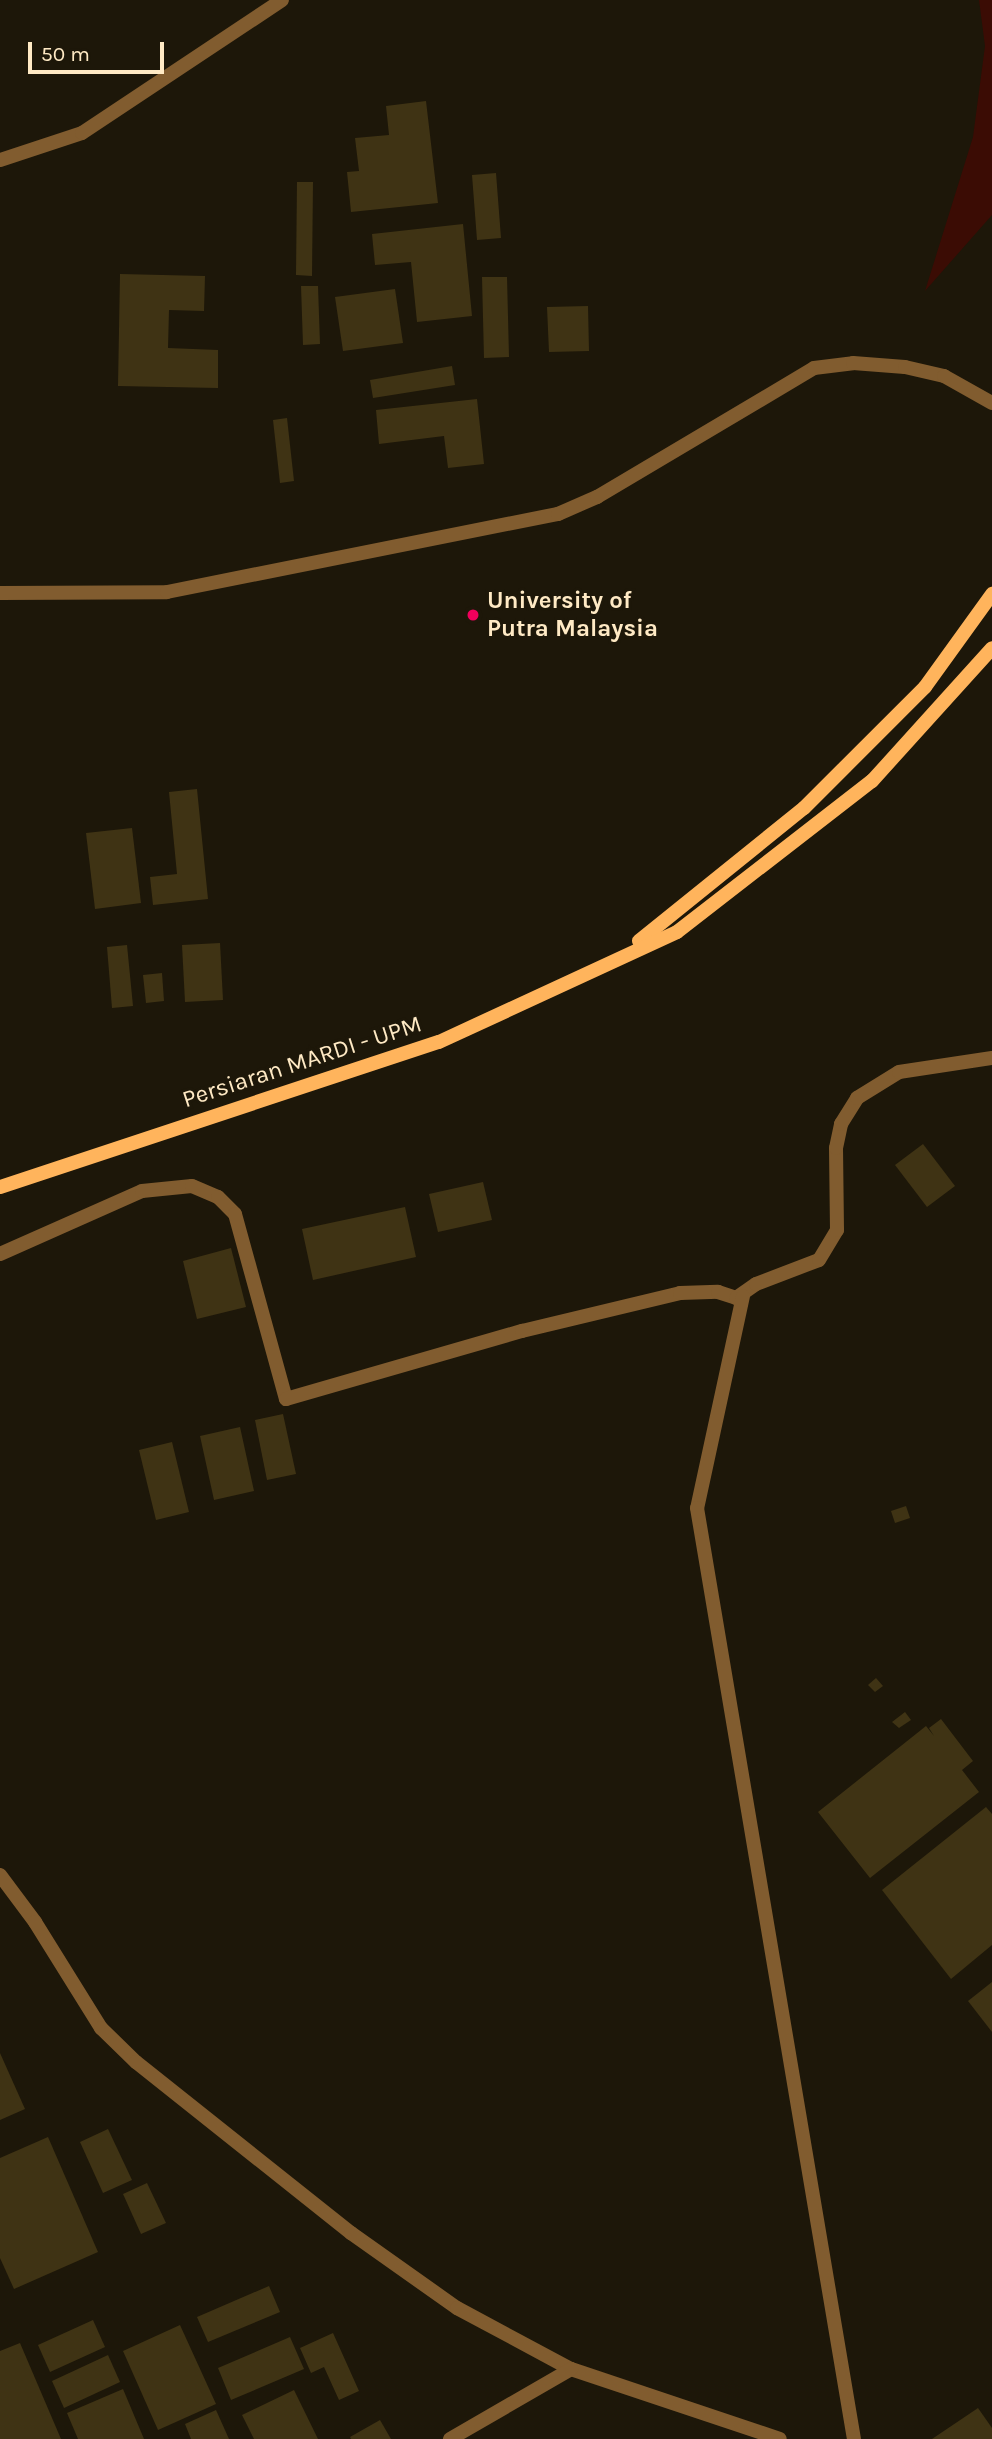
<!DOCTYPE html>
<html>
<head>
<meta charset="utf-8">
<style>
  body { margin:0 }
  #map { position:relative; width:992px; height:2439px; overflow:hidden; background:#1d1709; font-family:Karla,sans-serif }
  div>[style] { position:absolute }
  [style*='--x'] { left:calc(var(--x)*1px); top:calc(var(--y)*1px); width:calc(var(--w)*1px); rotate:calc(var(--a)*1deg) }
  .water>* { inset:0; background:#3b0c04 }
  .building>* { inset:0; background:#3f3314 }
  .street>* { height:14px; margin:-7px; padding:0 7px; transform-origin:7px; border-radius:7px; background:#815c2f }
  .secondary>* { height:14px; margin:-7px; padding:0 7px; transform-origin:7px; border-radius:7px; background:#ffb45c }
  .dots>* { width:19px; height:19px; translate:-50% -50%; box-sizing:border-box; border:4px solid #1d1709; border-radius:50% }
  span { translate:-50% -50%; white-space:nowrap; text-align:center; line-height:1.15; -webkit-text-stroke:6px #1d1709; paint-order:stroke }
  .poi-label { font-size:24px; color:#ffeac5; font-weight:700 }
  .left { translate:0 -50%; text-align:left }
  .street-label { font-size:24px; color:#ffeac5 }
  .scale { position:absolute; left:28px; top:42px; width:136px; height:32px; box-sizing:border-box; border:4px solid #ffeac5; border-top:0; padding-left:9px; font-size:21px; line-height:24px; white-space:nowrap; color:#ffeac5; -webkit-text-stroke:5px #1d1709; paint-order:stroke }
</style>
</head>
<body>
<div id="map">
  <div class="water">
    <div style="clip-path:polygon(979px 0,992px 0,992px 215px,925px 291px,973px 137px,985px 46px)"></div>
  </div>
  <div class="building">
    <div style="clip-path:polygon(426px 101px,438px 203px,351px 212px,347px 172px,359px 171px,355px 138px,389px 135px,386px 106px)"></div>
    <div style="clip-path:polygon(496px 173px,501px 238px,477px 240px,472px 175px)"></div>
    <div style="clip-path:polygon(297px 182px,313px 182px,312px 276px,296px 275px)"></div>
    <div style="clip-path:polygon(463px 224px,472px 316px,417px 322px,411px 262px,375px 265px,372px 234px)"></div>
    <div style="clip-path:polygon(120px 274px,205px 276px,204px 311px,169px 310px,168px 348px,218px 350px,218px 388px,118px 386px)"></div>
    <div style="clip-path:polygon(482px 277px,507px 277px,509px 357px,484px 358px)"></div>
    <div style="clip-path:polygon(301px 286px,318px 286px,320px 344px,303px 345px)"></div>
    <div style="clip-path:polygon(395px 289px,403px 343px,343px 351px,335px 297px)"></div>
    <div style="clip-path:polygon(588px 306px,589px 351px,549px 352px,547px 307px)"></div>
    <div style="clip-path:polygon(452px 366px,455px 385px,373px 398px,370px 380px)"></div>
    <div style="clip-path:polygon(477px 399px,484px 464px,448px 468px,444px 436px,379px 444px,376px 410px)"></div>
    <div style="clip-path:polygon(287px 418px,294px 481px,280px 483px,273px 420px)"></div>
    <div style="clip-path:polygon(197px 789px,208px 899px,153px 905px,150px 877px,177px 874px,169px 792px)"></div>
    <div style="clip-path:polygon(132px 828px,141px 903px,95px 909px,86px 833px)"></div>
    <div style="clip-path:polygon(220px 943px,223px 1000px,185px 1002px,182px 945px)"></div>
    <div style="clip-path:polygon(127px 945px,133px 1006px,112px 1008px,107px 947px)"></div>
    <div style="clip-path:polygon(162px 973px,164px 1001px,146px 1003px,143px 975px)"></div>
    <div style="clip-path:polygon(923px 1144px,955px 1186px,927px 1207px,895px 1165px)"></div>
    <div style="clip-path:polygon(483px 1182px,492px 1220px,438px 1232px,429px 1194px)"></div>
    <div style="clip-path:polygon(405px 1207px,416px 1257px,313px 1280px,302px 1229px)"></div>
    <div style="clip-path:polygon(231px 1248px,246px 1307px,197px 1319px,183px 1261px)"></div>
    <div style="clip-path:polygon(283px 1414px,296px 1474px,267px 1480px,255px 1420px)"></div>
    <div style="clip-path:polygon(240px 1427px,254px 1491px,214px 1500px,200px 1436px)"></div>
    <div style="clip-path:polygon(172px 1442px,189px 1512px,156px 1520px,139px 1450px)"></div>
    <div style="clip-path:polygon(906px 1506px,910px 1518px,895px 1523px,891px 1511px)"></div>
    <div style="clip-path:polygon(876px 1678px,883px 1686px,875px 1692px,868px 1685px)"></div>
    <div style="clip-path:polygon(905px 1712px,911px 1720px,899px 1728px,892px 1722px)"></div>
    <div style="clip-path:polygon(941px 1719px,973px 1761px,962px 1770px,979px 1792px,870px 1878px,818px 1812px,926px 1726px,934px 1736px,929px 1728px)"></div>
    <div style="clip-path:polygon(986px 1807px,992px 1814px,992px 1945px,951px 1979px,882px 1890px)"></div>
    <div style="clip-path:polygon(992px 1982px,992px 2032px,968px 2001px)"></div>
    <div style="clip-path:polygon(0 2053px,25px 2109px,0 2120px)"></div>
    <div style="clip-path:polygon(108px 2129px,132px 2180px,103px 2193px,80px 2142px)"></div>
    <div style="clip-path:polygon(48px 2137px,98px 2252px,14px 2289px,0 2258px,0 2158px)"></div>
    <div style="clip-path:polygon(147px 2183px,166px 2223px,141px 2234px,123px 2194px)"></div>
    <div style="clip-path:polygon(269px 2286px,280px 2312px,208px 2342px,197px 2317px)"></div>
    <div style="clip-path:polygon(93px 2320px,105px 2347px,50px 2372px,38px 2345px)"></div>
    <div style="clip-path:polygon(180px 2325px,216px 2404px,158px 2430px,123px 2351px)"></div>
    <div style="clip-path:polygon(333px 2333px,359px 2391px,339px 2400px,324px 2367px,311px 2373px,300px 2348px)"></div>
    <div style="clip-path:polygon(290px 2337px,304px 2369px,231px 2400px,218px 2368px)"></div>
    <div style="clip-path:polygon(20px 2343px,61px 2439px,0 2439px,0 2351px)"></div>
    <div style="clip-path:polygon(108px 2355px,120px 2382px,64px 2408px,52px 2381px)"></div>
    <div style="clip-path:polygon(123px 2389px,144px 2439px,78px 2439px,67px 2413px)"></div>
    <div style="clip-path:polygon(294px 2390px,318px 2439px,254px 2439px,242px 2415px)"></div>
    <div style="clip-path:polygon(978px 2408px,992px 2428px,992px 2439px,932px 2439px)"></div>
    <div style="clip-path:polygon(216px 2410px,229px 2439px,191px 2439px,185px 2424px)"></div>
    <div style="clip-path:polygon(380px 2420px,391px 2439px,351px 2439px,350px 2437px)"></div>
  </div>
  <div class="street">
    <div style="--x:0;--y:160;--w:86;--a:-18.2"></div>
    <div style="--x:82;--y:133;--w:240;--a:-33.6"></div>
    <div style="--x:0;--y:593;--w:167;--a:-0.3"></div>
    <div style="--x:167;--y:592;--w:399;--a:-11.3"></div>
    <div style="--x:558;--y:514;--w:43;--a:-23.6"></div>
    <div style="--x:597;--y:497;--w:252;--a:-30.7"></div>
    <div style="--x:814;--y:368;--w:39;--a:-7"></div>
    <div style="--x:853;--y:363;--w:52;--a:4.4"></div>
    <div style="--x:905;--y:367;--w:40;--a:13"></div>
    <div style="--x:944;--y:376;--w:55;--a:29.4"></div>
    <div style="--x:0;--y:1254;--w:155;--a:-23.9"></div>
    <div style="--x:142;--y:1191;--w:50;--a:-5.7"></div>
    <div style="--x:192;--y:1186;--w:28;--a:23"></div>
    <div style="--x:218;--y:1197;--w:24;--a:45"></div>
    <div style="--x:235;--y:1214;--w:192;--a:74.6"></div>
    <div style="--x:286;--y:1399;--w:246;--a:-16.1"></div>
    <div style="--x:522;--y:1331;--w:163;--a:-13.5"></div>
    <div style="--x:680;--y:1293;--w:38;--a:-2"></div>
    <div style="--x:718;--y:1292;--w:19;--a:18"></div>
    <div style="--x:736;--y:1298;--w:24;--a:-35"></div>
    <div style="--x:756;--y:1284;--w:67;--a:-20.9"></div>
    <div style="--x:819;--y:1260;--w:35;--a:-59"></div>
    <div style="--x:837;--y:1230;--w:82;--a:-90.7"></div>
    <div style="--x:836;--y:1148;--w:25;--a:-78"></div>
    <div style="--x:841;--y:1124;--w:31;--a:-58"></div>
    <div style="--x:857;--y:1098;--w:49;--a:-31.8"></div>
    <div style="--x:899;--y:1072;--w:94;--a:-8.6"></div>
    <div style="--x:743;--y:1296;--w:217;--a:102.2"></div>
    <div style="--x:697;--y:1508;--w:944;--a:80.43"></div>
    <div style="--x:0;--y:1875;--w:59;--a:53.3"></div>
    <div style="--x:35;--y:1922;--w:125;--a:58.1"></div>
    <div style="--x:101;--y:2028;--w:49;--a:44.2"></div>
    <div style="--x:136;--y:2062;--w:275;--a:38.5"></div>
    <div style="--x:351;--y:2233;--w:130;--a:35.3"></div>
    <div style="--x:457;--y:2308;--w:129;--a:28.2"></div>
    <div style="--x:571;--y:2369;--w:220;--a:18.5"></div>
    <div style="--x:450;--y:2439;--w:140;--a:-30"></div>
  </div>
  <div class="secondary">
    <div style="--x:639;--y:941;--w:212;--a:-38.9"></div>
    <div style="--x:804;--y:808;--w:171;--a:-45"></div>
    <div style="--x:925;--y:687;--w:115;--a:-54.2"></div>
    <div style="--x:0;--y:1187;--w:462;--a:-18.3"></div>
    <div style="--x:439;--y:1042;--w:262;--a:-24.8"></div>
    <div style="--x:677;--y:932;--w:247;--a:-37.8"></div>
    <div style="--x:872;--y:781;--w:179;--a:-47.9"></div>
  </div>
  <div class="dots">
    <div style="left:473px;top:615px;background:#f0005c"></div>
  </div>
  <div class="poi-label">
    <span class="left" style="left:487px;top:615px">University of<br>Putra Malaysia</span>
  </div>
  <div class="street-label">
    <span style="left:302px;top:1062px;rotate:-18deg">Persiaran MARDI - UPM</span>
  </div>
  <div class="scale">50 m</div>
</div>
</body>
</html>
